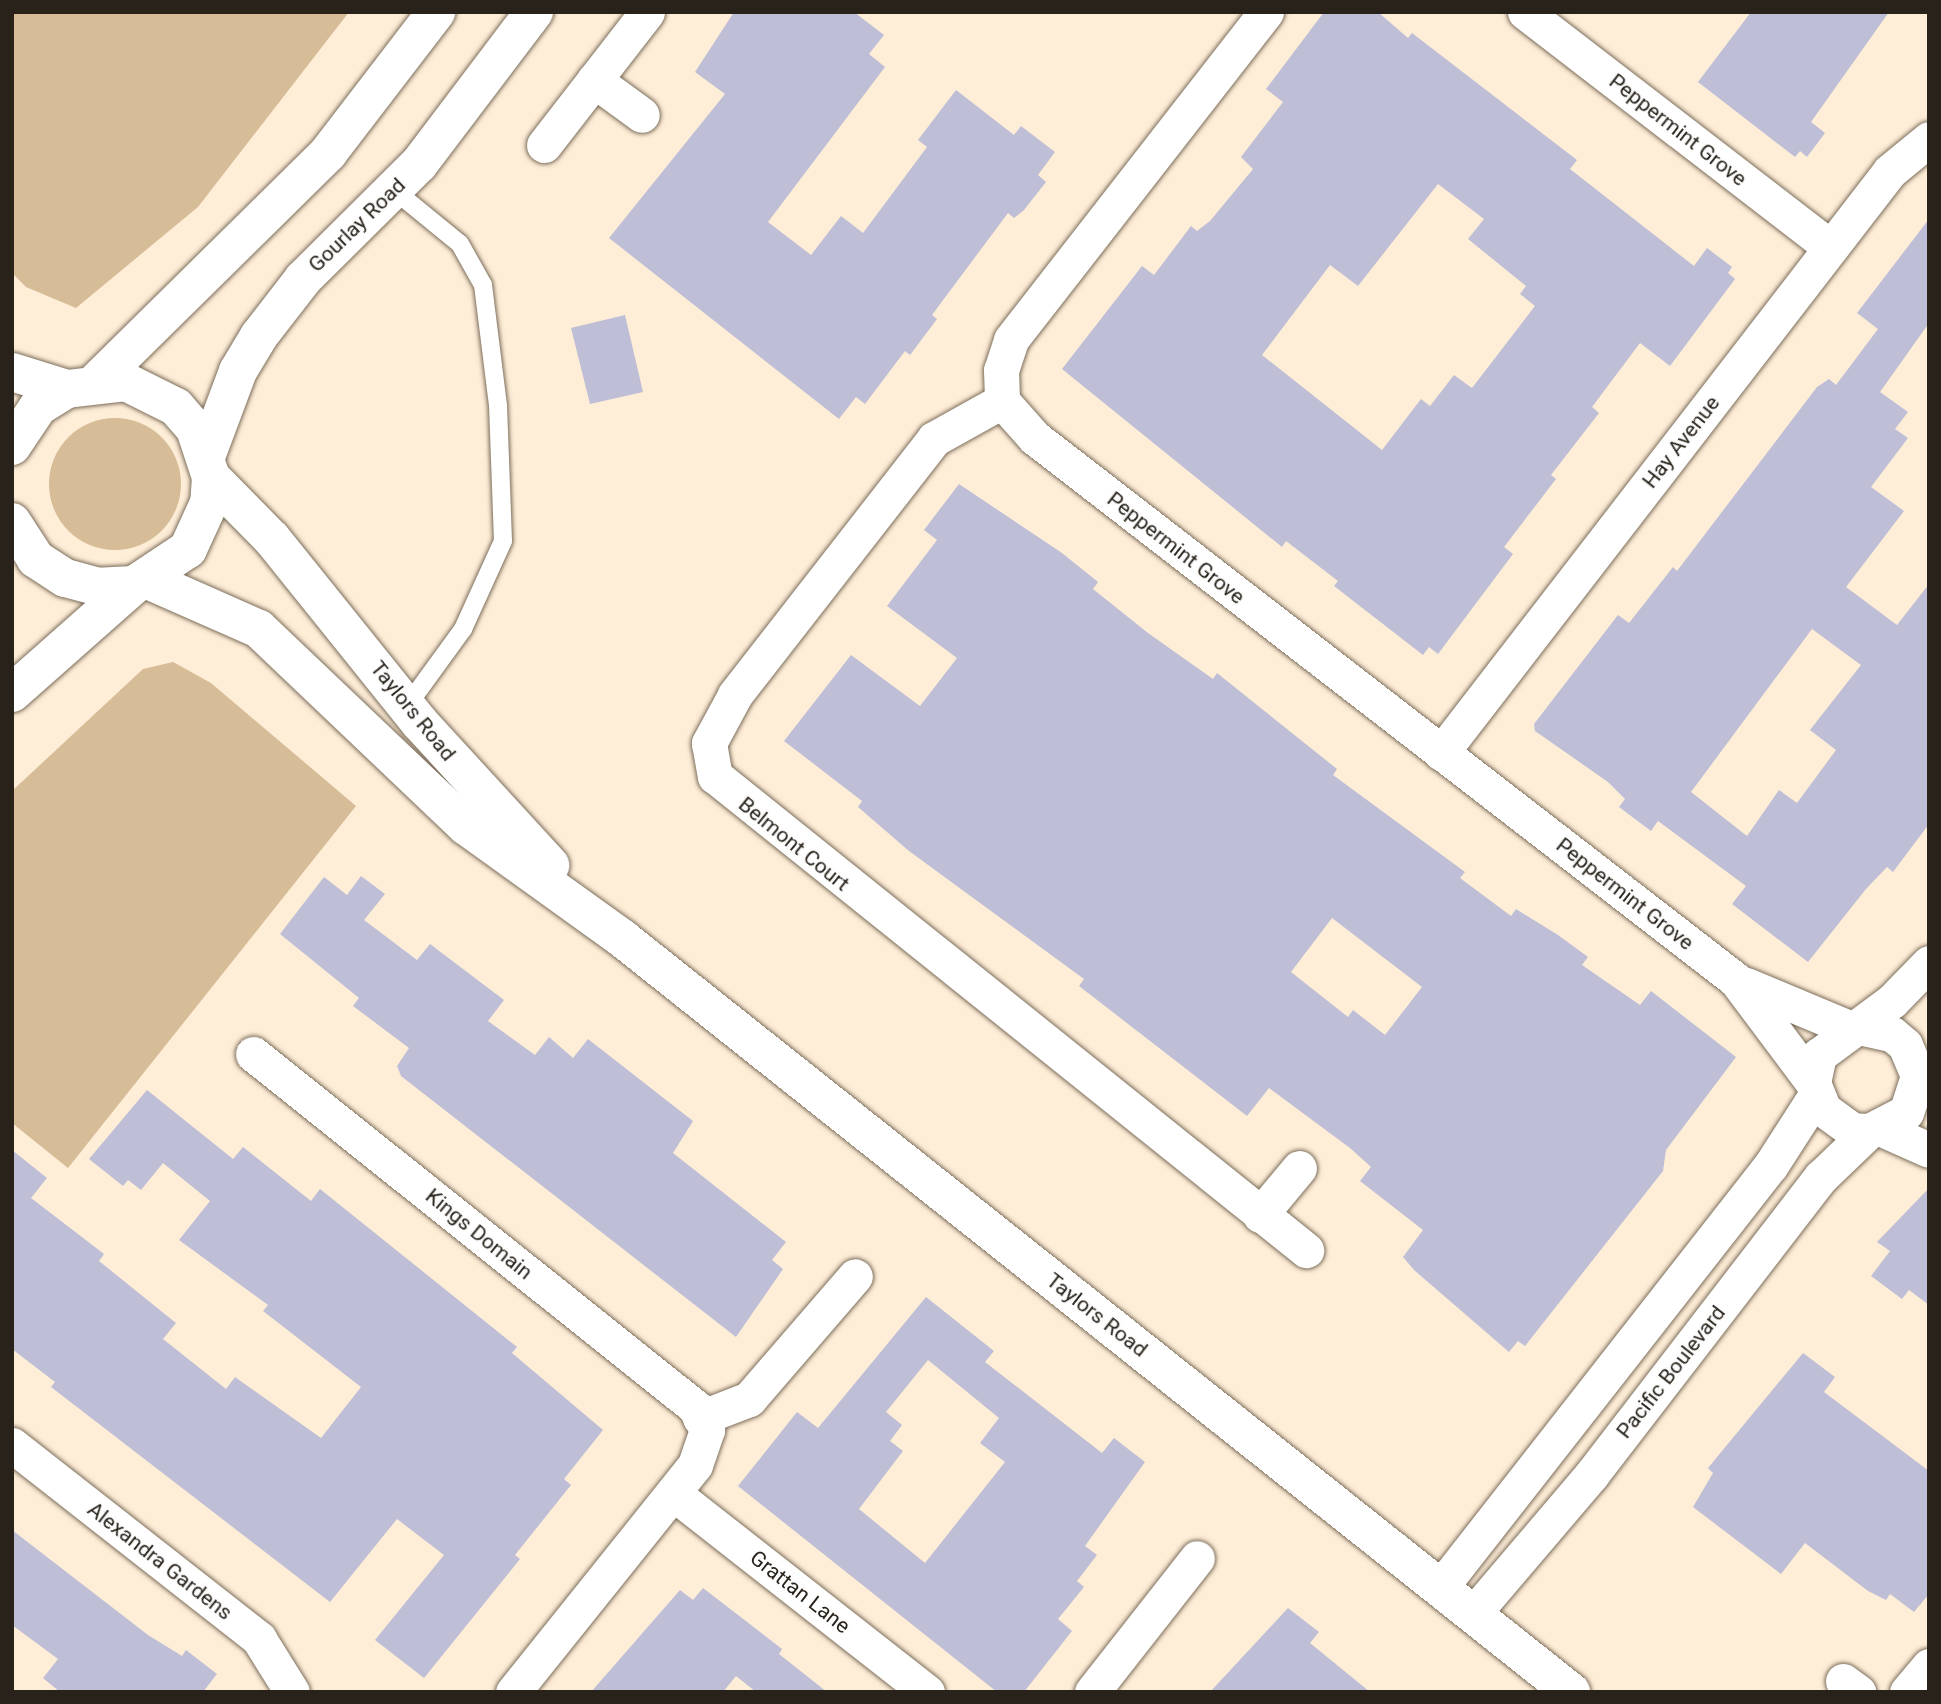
<!DOCTYPE html>
<html>
<head>
<meta charset="utf-8">
<style>
  body { margin:0 }
  #map { position:relative; width:1941px; height:1704px; overflow:hidden; background:#feedd7; font-family:Roboto,sans-serif }
  div>[style] { position:absolute }
  [style*='--x'] { left:calc(var(--x)*1px); top:calc(var(--y)*1px); width:calc(var(--w)*1px); rotate:calc(var(--a)*1deg) }
  .green>* { inset:0; background:#d7bc98 }
  .round { border-radius:50% }
  .building>* { inset:0; background:#bebed6 }
  .roads { filter:drop-shadow(0 0 2px #7c6e5b) drop-shadow(0 0 2px #7c6e5b) }
  .lane>* { height:18px; margin:-9px; padding:0 9px; transform-origin:9px; border-radius:9px; background:#fff }
  .street>* { height:35px; margin:-17.5px; padding:0 17.5px; transform-origin:17.5px; border-radius:17.5px; background:#fff }
  .secondary>* { height:38px; margin:-19px; padding:0 19px; transform-origin:19px; border-radius:19px; background:#fff }
  span { translate:-50% -50%; white-space:nowrap; text-align:center; line-height:1.15; -webkit-text-stroke:5px #fdfdfd; paint-order:stroke }
  .street-label { font-size:21px; color:#28221a }
  .frame { position:absolute; inset:0; border:14px solid #28221a; pointer-events:none }
</style>
</head>
<body>
<div id="map">
  <div class="green">
    <div style="clip-path:polygon(12px 12px,349px 12px,198px 207px,76px 308px,26px 287px,12px 273px)"></div>
    <div class="round" style="left:49px;top:418px;width:132px;height:132px"></div>
    <div style="clip-path:polygon(173px 662px,211px 683px,356px 806px,68px 1168px,12px 1123px,12px 791px,143px 669px)"></div>
  </div>
  <div class="building">
    <div style="clip-path:polygon(734px 12px,854px 12px,884px 35px,869px 54px,885px 67px,768px 222px,811px 255px,841px 216px,863px 233px,927px 147px,918px 140px,956px 90px,1014px 135px,1021px 126px,1055px 152px,1038px 175px,1046px 182px,1024px 210px,1014px 218px,1008px 213px,932px 315px,937px 319px,910px 355px,905px 351px,865px 404px,856px 397px,839px 419px,609px 238px,725px 94px,695px 72px)"></div>
    <div style="clip-path:polygon(evenodd,1324px 12px,1378px 12px,1408px 38px,1412px 33px,1577px 160px,1570px 169px,1694px 266px,1707px 248px,1732px 267px,1728px 273px,1735px 279px,1670px 366px,1640px 343px,1592px 407px,1599px 413px,1551px 475px,1556px 479px,1504px 547px,1513px 554px,1438px 654px,1429px 647px,1423px 655px,1334px 586px,1338px 581px,1286px 541px,1282px 547px,1062px 369px,1142px 266px,1154px 275px,1191px 226px,1197px 231px,1210px 221px,1253px 169px,1241px 157px,1283px 102px,1266px 89px,1324px 12px,1438px 184px,1484px 219px,1468px 239px,1526px 286px,1520px 294px,1535px 306px,1472px 388px,1454px 375px,1430px 406px,1421px 399px,1382px 450px,1262px 355px,1330px 265px,1358px 286px,1438px 184px)"></div>
    <div style="clip-path:polygon(1751px 12px,1889px 12px,1811px 122px,1825px 133px,1807px 157px,1800px 151px,1795px 157px,1698px 82px)"></div>
    <div style="clip-path:polygon(evenodd,1929px 219px,1929px 323px,1880px 392px,1908px 412px,1895px 429px,1908px 438px,1871px 487px,1904px 511px,1846px 587px,1897px 625px,1929px 584px,1929px 824px,1893px 872px,1887px 867px,1866px 889px,1808px 962px,1732px 904px,1746px 886px,1658px 821px,1651px 831px,1619px 807px,1625px 799px,1608px 782px,1535px 731px,1534px 724px,1618px 615px,1629px 623px,1673px 567px,1677px 571px,1817px 387px,1829px 379px,1836px 385px,1878px 329px,1857px 313px,1929px 219px,1812px 629px,1861px 665px,1810px 730px,1836px 750px,1797px 803px,1779px 790px,1747px 836px,1691px 792px,1812px 629px)"></div>
    <div style="clip-path:polygon(625px 315px,643px 392px,590px 404px,571px 328px)"></div>
    <div style="clip-path:polygon(evenodd,959px 484px,1062px 553px,1098px 582px,1093px 589px,1148px 633px,1213px 679px,1217px 673px,1337px 769px,1333px 775px,1465px 872px,1460px 878px,1511px 916px,1516px 909px,1558px 935px,1588px 957px,1582px 965px,1640px 1005px,1651px 991px,1736px 1057px,1666px 1150px,1663px 1171px,1525px 1346px,1518px 1341px,1509px 1352px,1414px 1270px,1403px 1257px,1423px 1230px,1360px 1181px,1371px 1167px,1350px 1148px,1269px 1088px,1247px 1116px,1079px 986px,1084px 979px,909px 851px,858px 807px,862px 801px,784px 741px,851px 655px,920px 706px,957px 658px,887px 606px,937px 540px,924px 530px,959px 484px,1332px 918px,1422px 987px,1385px 1035px,1353px 1010px,1348px 1017px,1291px 972px,1332px 918px)"></div>
    <div style="clip-path:polygon(361px 876px,385px 894px,364px 920px,417px 960px,430px 944px,504px 1000px,488px 1021px,535px 1055px,549px 1037px,573px 1058px,588px 1039px,693px 1121px,673px 1153px,786px 1242px,772px 1260px,783px 1269px,736px 1337px,401px 1076px,397px 1066px,409px 1048px,353px 1006px,359px 998px,280px 934px,324px 877px,347px 895px)"></div>
    <div style="clip-path:polygon(147px 1090px,233px 1159px,243px 1147px,311px 1201px,320px 1189px,517px 1347px,512px 1353px,603px 1430px,564px 1479px,571px 1485px,515px 1555px,520px 1559px,424px 1678px,375px 1640px,444px 1555px,397px 1519px,330px 1602px,51px 1387px,55px 1382px,12px 1349px,12px 1150px,47px 1178px,31px 1198px,104px 1254px,99px 1261px,176px 1323px,163px 1339px,226px 1389px,235px 1377px,321px 1438px,361px 1387px,263px 1311px,268px 1305px,179px 1240px,210px 1201px,163px 1163px,141px 1190px,128px 1180px,123px 1186px,89px 1159px)"></div>
    <div style="clip-path:polygon(1929px 1188px,1929px 1305px,1909px 1290px,1902px 1299px,1871px 1276px,1890px 1251px,1877px 1242px)"></div>
    <div style="clip-path:polygon(evenodd,926px 1297px,994px 1351px,985px 1362px,1102px 1453px,1114px 1438px,1145px 1462px,1085px 1546px,1097px 1555px,1077px 1581px,1084px 1587px,1058px 1619px,1072px 1631px,1024px 1692px,997px 1692px,738px 1486px,797px 1412px,818px 1428px,926px 1297px,928px 1360px,999px 1418px,980px 1443px,1005px 1462px,925px 1563px,859px 1509px,903px 1451px,890px 1441px,902px 1425px,886px 1412px,928px 1360px)"></div>
    <div style="clip-path:polygon(1803px 1353px,1835px 1377px,1824px 1392px,1929px 1471px,1929px 1594px,1914px 1612px,1890px 1594px,1886px 1600px,1868px 1591px,1805px 1543px,1781px 1574px,1693px 1507px,1713px 1473px,1708px 1468px)"></div>
    <div style="clip-path:polygon(12px 1530px,148px 1635px,182px 1656px,186px 1650px,217px 1674px,203px 1692px,60px 1692px,43px 1678px,58px 1659px,12px 1625px)"></div>
    <div style="clip-path:polygon(703px 1588px,782px 1649px,779px 1654px,827px 1692px,756px 1692px,736px 1676px,723px 1692px,591px 1692px,680px 1590px,693px 1600px)"></div>
    <div style="clip-path:polygon(1288px 1608px,1319px 1632px,1310px 1643px,1370px 1692px,1210px 1692px)"></div>
  </div>
  <div class="roads">
    <div class="lane">
      <div style="--x:394;--y:190;--w:85;--a:39.3"></div>
      <div style="--x:460;--y:244;--w:47;--a:60.7"></div>
      <div style="--x:483;--y:285;--w:121;--a:82.9"></div>
      <div style="--x:498;--y:405;--w:136;--a:87.9"></div>
      <div style="--x:503;--y:541;--w:97;--a:114.4"></div>
      <div style="--x:463;--y:629;--w:95;--a:126"></div>
    </div>
    <div class="street">
      <div style="--x:1266;--y:12;--w:415;--a:127.9"></div>
      <div style="--x:1011;--y:340;--w:32;--a:108"></div>
      <div style="--x:1001;--y:370;--w:31;--a:88"></div>
      <div style="--x:1002;--y:401;--w:50;--a:48.3"></div>
      <div style="--x:1035;--y:438;--w:886;--a:37.71"></div>
      <div style="--x:1736;--y:980;--w:129;--a:53.2"></div>
      <div style="--x:1525;--y:12;--w:386;--a:37.6"></div>
      <div style="--x:594;--y:80;--w:59;--a:36.1"></div>
      <div style="--x:544;--y:145;--w:168;--a:-52.2"></div>
      <div style="--x:1002;--y:401;--w:78;--a:150.8"></div>
      <div style="--x:934;--y:439;--w:324;--a:127.9"></div>
      <div style="--x:735;--y:695;--w:55;--a:118.4"></div>
      <div style="--x:709;--y:743;--w:34;--a:80"></div>
      <div style="--x:715;--y:776;--w:758;--a:38.73"></div>
      <div style="--x:1441;--y:753;--w:735;--a:-52.35"></div>
      <div style="--x:1890;--y:171;--w:50;--a:-39.4"></div>
      <div style="--x:1746;--y:985;--w:114;--a:22.7"></div>
      <div style="--x:1858;--y:1027;--w:35;--a:12"></div>
      <div style="--x:1892;--y:1034;--w:17;--a:40"></div>
      <div style="--x:1905;--y:1045;--w:34;--a:67"></div>
      <div style="--x:1918;--y:1076;--w:38;--a:108"></div>
      <div style="--x:1906;--y:1112;--w:42;--a:152.8"></div>
      <div style="--x:1869;--y:1131;--w:17;--a:-177"></div>
      <div style="--x:1852;--y:1130;--w:34;--a:-144"></div>
      <div style="--x:1824;--y:1110;--w:29;--a:-112"></div>
      <div style="--x:1813;--y:1083;--w:29;--a:-78"></div>
      <div style="--x:1819;--y:1055;--w:91;--a:-36.5"></div>
      <div style="--x:1892;--y:1001;--w:53;--a:-45.8"></div>
      <div style="--x:253;--y:1054;--w:566;--a:38.61"></div>
      <div style="--x:695;--y:1407;--w:26;--a:62"></div>
      <div style="--x:707;--y:1430;--w:37;--a:109"></div>
      <div style="--x:695;--y:1465;--w:291;--a:128.7"></div>
      <div style="--x:1882;--y:1129;--w:51;--a:24.1"></div>
      <div style="--x:1260;--y:1215;--w:61;--a:-50.3"></div>
      <div style="--x:700;--y:1418;--w:53;--a:-21.2"></div>
      <div style="--x:749;--y:1399;--w:162;--a:-49.2"></div>
      <div style="--x:12;--y:1445;--w:314;--a:38.1"></div>
      <div style="--x:259;--y:1639;--w:62;--a:58.1"></div>
      <div style="--x:673;--y:1493;--w:323;--a:38.1"></div>
      <div style="--x:1440;--y:1588;--w:537;--a:-51.96"></div>
      <div style="--x:1771;--y:1165;--w:83;--a:-57.3"></div>
      <div style="--x:1473;--y:1614;--w:184;--a:-49.6"></div>
      <div style="--x:1592;--y:1474;--w:375;--a:-52.4"></div>
      <div style="--x:1821;--y:1177;--w:66;--a:-43.8"></div>
      <div style="--x:1843;--y:1681;--w:19;--a:36"></div>
      <div style="--x:1092;--y:1692;--w:170;--a:-51.9"></div>
      <div style="--x:1907;--y:1692;--w:34;--a:-50"></div>
    </div>
    <div class="secondary">
      <div style="--x:12;--y:372;--w:58;--a:17.2"></div>
      <div style="--x:97;--y:381;--w:325;--a:-44.6"></div>
      <div style="--x:328;--y:153;--w:178;--a:-52.5"></div>
      <div style="--x:12;--y:446;--w:47;--a:-56.3"></div>
      <div style="--x:38;--y:407;--w:34;--a:-32"></div>
      <div style="--x:67;--y:389;--w:59;--a:-6.8"></div>
      <div style="--x:126;--y:382;--w:56;--a:26.6"></div>
      <div style="--x:176;--y:407;--w:29;--a:49"></div>
      <div style="--x:195;--y:429;--w:51;--a:71.6"></div>
      <div style="--x:211;--y:477;--w:26;--a:94"></div>
      <div style="--x:209;--y:503;--w:51;--a:114.5"></div>
      <div style="--x:188;--y:549;--w:65;--a:146.3"></div>
      <div style="--x:134;--y:585;--w:35;--a:177"></div>
      <div style="--x:99;--y:587;--w:35;--a:-165"></div>
      <div style="--x:65;--y:578;--w:35;--a:-147"></div>
      <div style="--x:36;--y:559;--w:44;--a:-123"></div>
      <div style="--x:207;--y:454;--w:89;--a:-69.5"></div>
      <div style="--x:238;--y:371;--w:41;--a:-59"></div>
      <div style="--x:259;--y:336;--w:72;--a:-52.3"></div>
      <div style="--x:303;--y:279;--w:163;--a:-44.8"></div>
      <div style="--x:419;--y:164;--w:191;--a:-52.9"></div>
      <div style="--x:211;--y:477;--w:87;--a:45.5"></div>
      <div style="--x:272;--y:539;--w:236;--a:51.2"></div>
      <div style="--x:420;--y:723;--w:193;--a:47.5"></div>
      <div style="--x:148;--y:580;--w:121;--a:23.8"></div>
      <div style="--x:259;--y:629;--w:286;--a:43.6"></div>
      <div style="--x:466;--y:826;--w:193;--a:35.7"></div>
      <div style="--x:623;--y:939;--w:1211;--a:38.46"></div>
      <div style="--x:12;--y:693;--w:163;--a:-41.5"></div>
    </div>
  </div>
  <div class="street-label">
    <span style="left:1678px;top:130px;rotate:38deg">Peppermint Grove</span>
    <span style="left:357px;top:225px;rotate:-44deg">Gourlay Road</span>
    <span style="left:1681px;top:442px;rotate:-52deg">Hay Avenue</span>
    <span style="left:1176px;top:548px;rotate:38deg">Peppermint Grove</span>
    <span style="left:413px;top:711px;rotate:51deg">Taylors Road</span>
    <span style="left:794px;top:844px;rotate:39deg">Belmont Court</span>
    <span style="left:1625px;top:894px;rotate:38deg">Peppermint Grove</span>
    <span style="left:479px;top:1234px;rotate:39deg">Kings Domain</span>
    <span style="left:1097px;top:1315px;rotate:38deg">Taylors Road</span>
    <span style="left:1671px;top:1372px;rotate:-52deg">Pacific Boulevard</span>
    <span style="left:160px;top:1561px;rotate:38deg">Alexandra Gardens</span>
    <span style="left:800px;top:1592px;rotate:38deg">Grattan Lane</span>
  </div>
  <div class="frame"></div>
</div>
</body>
</html>
